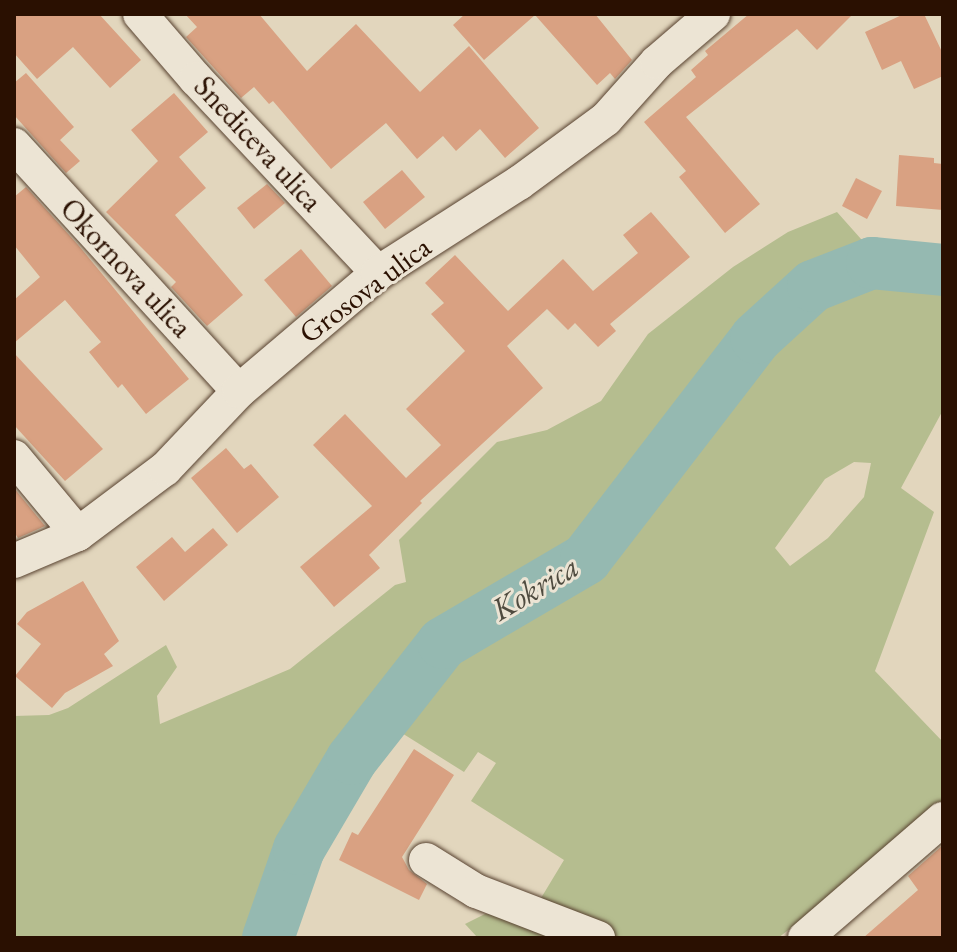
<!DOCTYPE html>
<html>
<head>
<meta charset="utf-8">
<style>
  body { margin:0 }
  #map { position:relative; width:957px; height:952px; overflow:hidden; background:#e2d6bd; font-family:"EB Garamond",serif }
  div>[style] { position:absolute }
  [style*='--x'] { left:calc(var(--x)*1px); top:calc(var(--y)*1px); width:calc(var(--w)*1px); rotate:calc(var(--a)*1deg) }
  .green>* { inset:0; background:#b5bd8f }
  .river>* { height:52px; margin:-26px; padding:0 26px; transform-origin:26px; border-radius:26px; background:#95b9b1 }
  .building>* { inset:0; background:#d9a182 }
  .roads { filter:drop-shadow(0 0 2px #584230) drop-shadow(0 0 2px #584230) }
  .street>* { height:34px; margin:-17px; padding:0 17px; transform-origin:17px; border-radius:17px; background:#ece4d4 }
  span { translate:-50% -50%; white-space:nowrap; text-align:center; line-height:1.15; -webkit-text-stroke:6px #ece4d4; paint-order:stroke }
  .street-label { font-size:30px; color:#2a1001 }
  .water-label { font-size:32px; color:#4f4b3f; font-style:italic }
  .frame { position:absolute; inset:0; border:16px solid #2a1001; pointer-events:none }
</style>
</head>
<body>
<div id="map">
  <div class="green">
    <div style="clip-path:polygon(837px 212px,869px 248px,838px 262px,782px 299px,745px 336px,709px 391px,649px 460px,577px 553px,550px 576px,494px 599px,439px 629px,390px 683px,299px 817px,255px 938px,14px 938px,14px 716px,49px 715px,68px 708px,166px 645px,177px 667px,157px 696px,160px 724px,290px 669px,395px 585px,406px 582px,399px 540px,497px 442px,547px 430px,601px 401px,648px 334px,733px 267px,788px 232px)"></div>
    <div style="clip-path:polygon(evenodd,901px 280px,943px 290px,943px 410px,901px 488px,934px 512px,875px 671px,943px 742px,943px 801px,853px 880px,778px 938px,622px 938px,535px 908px,564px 860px,471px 801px,496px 763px,478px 752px,464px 772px,397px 730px,471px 641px,560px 588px,616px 539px,741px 374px,819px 297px,852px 281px,901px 280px,854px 462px,871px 463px,864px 497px,828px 538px,790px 566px,775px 548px,825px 479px,854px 462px)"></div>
    <div style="clip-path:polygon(485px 914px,510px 914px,576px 938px,478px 938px,465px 924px)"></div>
  </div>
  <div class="river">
    <div style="--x:268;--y:938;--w:94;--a:-70.8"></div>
    <div style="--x:299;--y:849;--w:104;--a:-59.5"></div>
    <div style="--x:352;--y:759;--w:147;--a:-51.9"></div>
    <div style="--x:443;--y:643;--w:166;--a:-30.4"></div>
    <div style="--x:586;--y:559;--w:279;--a:-52.4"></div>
    <div style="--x:756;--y:338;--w:77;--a:-42.4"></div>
    <div style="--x:813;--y:286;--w:63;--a:-21.3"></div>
    <div style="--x:872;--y:263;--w:71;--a:5.6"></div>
  </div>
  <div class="building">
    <div style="clip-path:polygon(14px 14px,99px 14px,141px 60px,110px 88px,73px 47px,37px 79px,14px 53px)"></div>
    <div style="clip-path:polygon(185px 14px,259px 14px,307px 71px,356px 24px,420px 92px,469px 46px,539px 128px,505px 158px,480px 129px,456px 151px,443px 136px,417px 159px,386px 123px,331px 169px,273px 101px,269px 104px,254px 87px,241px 98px,186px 37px,197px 27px)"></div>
    <div style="clip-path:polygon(465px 14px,595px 14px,632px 60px,615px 79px,610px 73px,597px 85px,535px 15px,484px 60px,453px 25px)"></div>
    <div style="clip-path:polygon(749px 14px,853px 14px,817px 50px,797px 29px,686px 117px,760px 204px,725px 233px,679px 177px,686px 171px,644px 122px,696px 77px,691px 70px,708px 55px,705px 51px)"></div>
    <div style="clip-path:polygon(904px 14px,924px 14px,943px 54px,943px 76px,914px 89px,901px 61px,882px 70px,865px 32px)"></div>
    <div style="clip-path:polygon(26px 73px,74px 127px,60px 140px,80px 161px,66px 173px,14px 115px,14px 83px)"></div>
    <div style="clip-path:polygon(174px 93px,208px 132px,179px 157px,206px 188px,175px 215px,243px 295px,207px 326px,171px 287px,176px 282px,106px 212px,158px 161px,131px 130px)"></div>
    <div style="clip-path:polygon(899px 155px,934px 158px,934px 163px,943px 164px,943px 210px,896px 206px)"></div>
    <div style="clip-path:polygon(402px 170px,425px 197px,385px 229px,363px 202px)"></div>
    <div style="clip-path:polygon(856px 178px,882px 191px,867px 219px,842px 206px)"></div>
    <div style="clip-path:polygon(267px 184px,285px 203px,254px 229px,237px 208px)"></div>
    <div style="clip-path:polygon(26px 187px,79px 246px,189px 379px,146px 414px,122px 384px,118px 388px,89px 352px,101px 342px,65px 300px,14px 343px,14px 300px,40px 277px,14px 245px,14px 197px)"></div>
    <div style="clip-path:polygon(651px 212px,690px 257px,610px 324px,616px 331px,598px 347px,575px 323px,568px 330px,547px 309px,507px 346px,543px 388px,420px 501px,422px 503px,369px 555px,380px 568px,334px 607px,300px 567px,372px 506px,313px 445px,345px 414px,406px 478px,441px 445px,406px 409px,465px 351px,431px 314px,444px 303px,425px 283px,455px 255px,508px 311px,563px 259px,593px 291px,638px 253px,623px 235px)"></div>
    <div style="clip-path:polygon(301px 249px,332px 286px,296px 317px,264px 280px)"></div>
    <div style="clip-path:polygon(14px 353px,103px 449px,65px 481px,14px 425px)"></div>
    <div style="clip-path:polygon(226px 448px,244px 469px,251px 464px,279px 497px,237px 533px,191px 478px)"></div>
    <div style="clip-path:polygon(14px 488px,45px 526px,18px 538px,14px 532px)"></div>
    <div style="clip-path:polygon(213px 528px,228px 545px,164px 601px,136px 567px,172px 537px,185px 552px)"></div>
    <div style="clip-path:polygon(83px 581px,119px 641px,104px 654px,113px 666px,65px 693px,52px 708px,15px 676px,41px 644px,17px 624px,27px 612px)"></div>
    <div style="clip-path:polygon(414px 749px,454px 775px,402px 857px,409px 870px,427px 884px,419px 900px,339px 860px,352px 832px,358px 835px)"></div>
    <div style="clip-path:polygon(943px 845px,943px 938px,863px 938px,918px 890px,908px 876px)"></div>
  </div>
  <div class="roads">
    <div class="street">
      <div style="--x:140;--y:14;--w:86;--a:49.3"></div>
      <div style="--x:196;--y:79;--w:266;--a:46.8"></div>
      <div style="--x:14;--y:145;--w:333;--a:47.6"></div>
      <div style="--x:14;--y:457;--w:100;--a:50.3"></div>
      <div style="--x:14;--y:561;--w:69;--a:-22.9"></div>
      <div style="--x:78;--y:534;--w:109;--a:-36.8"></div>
      <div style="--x:165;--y:469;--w:108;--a:-46.5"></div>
      <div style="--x:239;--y:391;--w:182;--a:-40.3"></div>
      <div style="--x:378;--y:273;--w:167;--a:-32.6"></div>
      <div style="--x:519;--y:183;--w:108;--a:-36.3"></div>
      <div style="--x:606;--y:119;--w:76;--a:-48.2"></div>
      <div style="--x:657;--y:62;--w:74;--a:-40.6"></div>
      <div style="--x:426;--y:860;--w:59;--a:31.8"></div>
      <div style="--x:476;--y:891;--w:131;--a:21.1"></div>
      <div style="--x:805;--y:938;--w:182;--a:-40.8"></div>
    </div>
  </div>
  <div class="street-label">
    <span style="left:258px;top:144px;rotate:47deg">Snediceva ulica</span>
    <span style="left:126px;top:268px;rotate:47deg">Okornova ulica</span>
    <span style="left:365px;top:290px;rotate:-37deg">Grosova ulica</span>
  </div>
  <div class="water-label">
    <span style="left:535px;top:588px;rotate:-31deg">Kokrica</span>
  </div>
  <div class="frame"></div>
</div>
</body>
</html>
